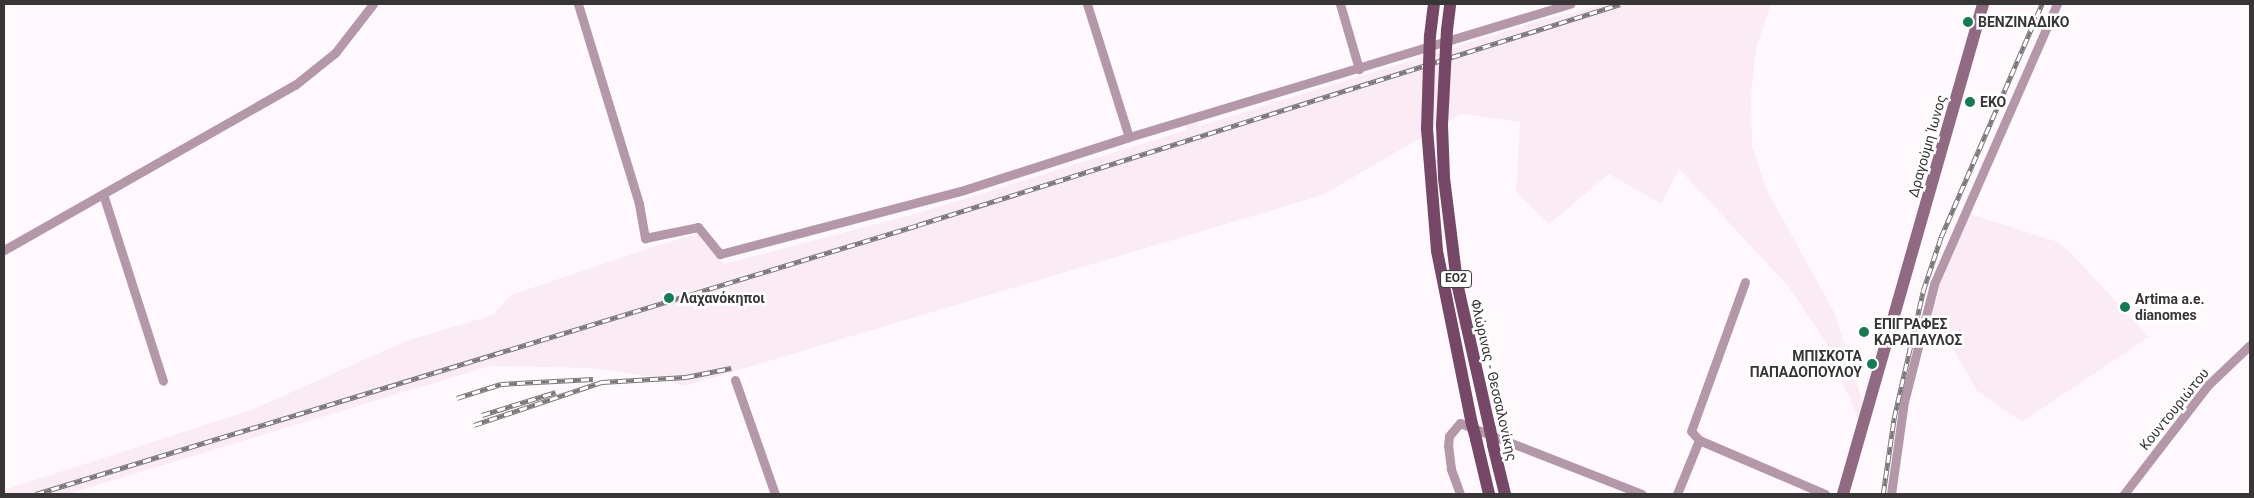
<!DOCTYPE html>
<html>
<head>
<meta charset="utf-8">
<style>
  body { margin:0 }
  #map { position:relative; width:2254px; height:498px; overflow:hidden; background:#fff9fd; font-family:Roboto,sans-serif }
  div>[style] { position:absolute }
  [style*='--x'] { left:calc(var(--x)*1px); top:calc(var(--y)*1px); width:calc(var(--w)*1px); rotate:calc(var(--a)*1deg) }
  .built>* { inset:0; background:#fbebf5 }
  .minor>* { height:9px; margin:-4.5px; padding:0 4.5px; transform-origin:4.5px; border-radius:4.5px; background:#b498a9 }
  .secondary>* { height:12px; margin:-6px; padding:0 6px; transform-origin:6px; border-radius:6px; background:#906982 }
  .primary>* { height:12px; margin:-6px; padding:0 6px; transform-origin:6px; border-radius:6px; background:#764766 }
  .rail>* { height:4.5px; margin-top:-2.25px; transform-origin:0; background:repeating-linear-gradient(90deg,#fff 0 8px,#7b777a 0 16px); box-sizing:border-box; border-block:1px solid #7b777a }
  .primary-bridge>* { height:12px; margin:-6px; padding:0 6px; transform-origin:6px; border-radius:6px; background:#764766 }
  .dots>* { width:14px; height:14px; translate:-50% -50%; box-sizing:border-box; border:2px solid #fff; border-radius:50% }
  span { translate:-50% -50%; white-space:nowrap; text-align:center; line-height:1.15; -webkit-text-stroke:5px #fff; paint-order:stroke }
  .shield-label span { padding:1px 4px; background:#fff; border:1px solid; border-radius:4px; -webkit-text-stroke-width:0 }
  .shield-label { font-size:12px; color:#383537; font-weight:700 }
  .poi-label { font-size:14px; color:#383537; font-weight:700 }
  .left { translate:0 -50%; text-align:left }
  .right { translate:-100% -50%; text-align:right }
  .street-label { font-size:14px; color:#383537 }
  .frame { position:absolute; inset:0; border:5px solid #383537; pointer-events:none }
</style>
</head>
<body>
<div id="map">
  <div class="built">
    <div style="clip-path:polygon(1606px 4px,1771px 4px,1756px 49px,1751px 96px,1752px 146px,1767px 190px,1835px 314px,1864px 407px,1860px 424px,1825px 341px,1788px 286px,1679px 169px,1661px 204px,1609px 174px,1549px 224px,1516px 192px,1520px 122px,1461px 114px,1323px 195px,685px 386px,653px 377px,591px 368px,490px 366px,68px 494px,4px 494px,4px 490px,251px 410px,406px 341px,493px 315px,511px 295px,656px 246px,700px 233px,724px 264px,915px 214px,1187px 130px,1186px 125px,1197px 122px,1199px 126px,1542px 20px)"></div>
    <div style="clip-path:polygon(1967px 213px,2055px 241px,2070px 252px,2149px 337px,2022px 422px,1977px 391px,1932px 313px,1936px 293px)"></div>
  </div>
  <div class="minor">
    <div style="--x:578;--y:4;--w:209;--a:73"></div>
    <div style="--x:639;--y:204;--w:35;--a:80"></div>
    <div style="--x:645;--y:238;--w:54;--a:-11.7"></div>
    <div style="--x:698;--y:227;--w:35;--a:51"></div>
    <div style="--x:720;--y:254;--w:252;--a:-14.7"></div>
    <div style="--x:964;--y:190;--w:173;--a:-17.8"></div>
    <div style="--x:1129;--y:137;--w:461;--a:-16.8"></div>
    <div style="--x:1087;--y:4;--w:139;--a:72.5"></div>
    <div style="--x:1340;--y:4;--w:68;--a:73.7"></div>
    <div style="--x:103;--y:194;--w:196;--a:72.2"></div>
    <div style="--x:4;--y:250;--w:335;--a:-29.6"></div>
    <div style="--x:295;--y:85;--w:51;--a:-38.7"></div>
    <div style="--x:335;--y:53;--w:62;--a:-52.2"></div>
    <div style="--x:1745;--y:282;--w:158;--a:109.9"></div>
    <div style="--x:1691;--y:431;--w:12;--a:48"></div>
    <div style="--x:1699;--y:440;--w:137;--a:23.2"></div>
    <div style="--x:735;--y:380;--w:121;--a:70.7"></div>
    <div style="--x:1460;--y:494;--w:27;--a:-110"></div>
    <div style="--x:1451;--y:469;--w:23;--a:-97"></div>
    <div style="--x:1448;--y:446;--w:10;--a:-84"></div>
    <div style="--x:1449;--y:436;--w:17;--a:-50"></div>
    <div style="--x:1460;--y:423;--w:195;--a:21.3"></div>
    <div style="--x:1677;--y:494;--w:58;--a:-67.8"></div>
    <div style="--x:1891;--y:494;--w:93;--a:-82"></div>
    <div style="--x:1904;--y:402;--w:122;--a:-75.7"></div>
    <div style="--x:1934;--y:284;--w:306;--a:-66.3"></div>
    <div style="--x:2124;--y:494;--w:138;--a:-52.4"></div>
    <div style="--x:2208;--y:385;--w:58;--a:-43.6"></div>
  </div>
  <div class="secondary">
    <div style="--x:1843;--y:494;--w:510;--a:-74.05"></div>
  </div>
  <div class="primary">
    <div style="--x:1447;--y:30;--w:26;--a:-83"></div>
    <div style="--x:1430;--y:36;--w:32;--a:-83"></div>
    <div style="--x:1442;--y:125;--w:53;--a:87.8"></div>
    <div style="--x:1444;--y:178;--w:106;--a:82.9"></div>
    <div style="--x:1457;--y:283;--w:150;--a:77.3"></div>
    <div style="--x:1427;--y:129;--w:122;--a:85.3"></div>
    <div style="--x:1437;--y:251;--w:177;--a:78.6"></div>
    <div style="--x:1476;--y:439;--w:57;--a:76.7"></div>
    <div style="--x:1493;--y:445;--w:50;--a:76.2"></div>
  </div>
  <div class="rail">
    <div style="--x:457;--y:398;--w:46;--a:-17.7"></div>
    <div style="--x:501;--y:384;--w:92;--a:-3.1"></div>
    <div style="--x:482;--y:415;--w:77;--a:-17.3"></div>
    <div style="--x:474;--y:425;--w:135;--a:-18.6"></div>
    <div style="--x:602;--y:382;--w:84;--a:-3.4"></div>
    <div style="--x:686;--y:377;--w:46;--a:-11.3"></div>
    <div style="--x:36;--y:494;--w:922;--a:-16.96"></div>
    <div style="--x:918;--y:225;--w:736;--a:-17.47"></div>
    <div style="--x:1883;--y:494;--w:77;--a:-81.8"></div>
    <div style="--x:1894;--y:418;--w:130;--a:-77.1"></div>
    <div style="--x:1923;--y:291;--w:57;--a:-71.6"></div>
    <div style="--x:1941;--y:237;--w:254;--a:-66.6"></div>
  </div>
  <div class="primary-bridge">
    <div style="--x:1442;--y:125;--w:95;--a:-87"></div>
    <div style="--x:1427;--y:129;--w:93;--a:-88.2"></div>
    <div style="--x:1472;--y:424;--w:16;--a:75"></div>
    <div style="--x:1490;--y:429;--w:16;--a:79"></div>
  </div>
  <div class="dots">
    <div style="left:1968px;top:22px;background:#177a53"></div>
    <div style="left:1970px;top:102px;background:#177a53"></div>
    <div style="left:669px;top:298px;background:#177a53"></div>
    <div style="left:2125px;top:307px;background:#177a53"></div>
    <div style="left:1864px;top:332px;background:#177a53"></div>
    <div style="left:1872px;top:364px;background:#177a53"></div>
  </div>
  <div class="shield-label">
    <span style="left:1456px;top:279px">ΕΟ2</span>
  </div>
  <div class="poi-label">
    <span class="left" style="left:1978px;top:22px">ΒΕΝΖΙΝΑΔΙΚΟ</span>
    <span class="left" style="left:1980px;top:102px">EKO</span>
    <span class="left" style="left:680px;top:298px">Λαχανόκηποι</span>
    <span class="left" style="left:2135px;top:307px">Artima a.e.<br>dianomes</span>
    <span class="left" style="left:1874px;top:332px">ΕΠΙΓΡΑΦΕΣ<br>ΚΑΡΑΠΑΥΛΟΣ</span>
    <span class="right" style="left:1862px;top:364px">ΜΠΙΣΚΟΤΑ<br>ΠΑΠΑΔΟΠΟΥΛΟΥ</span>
  </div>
  <div class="street-label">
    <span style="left:1927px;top:146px;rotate:-74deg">Δραγούμη Ίωνος</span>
    <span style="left:1494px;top:380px;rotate:77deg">Φλώρινας - Θεσσαλονίκης</span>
    <span style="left:2174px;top:409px;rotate:-51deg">Κουντουριώτου</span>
  </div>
  <div class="frame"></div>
</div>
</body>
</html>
